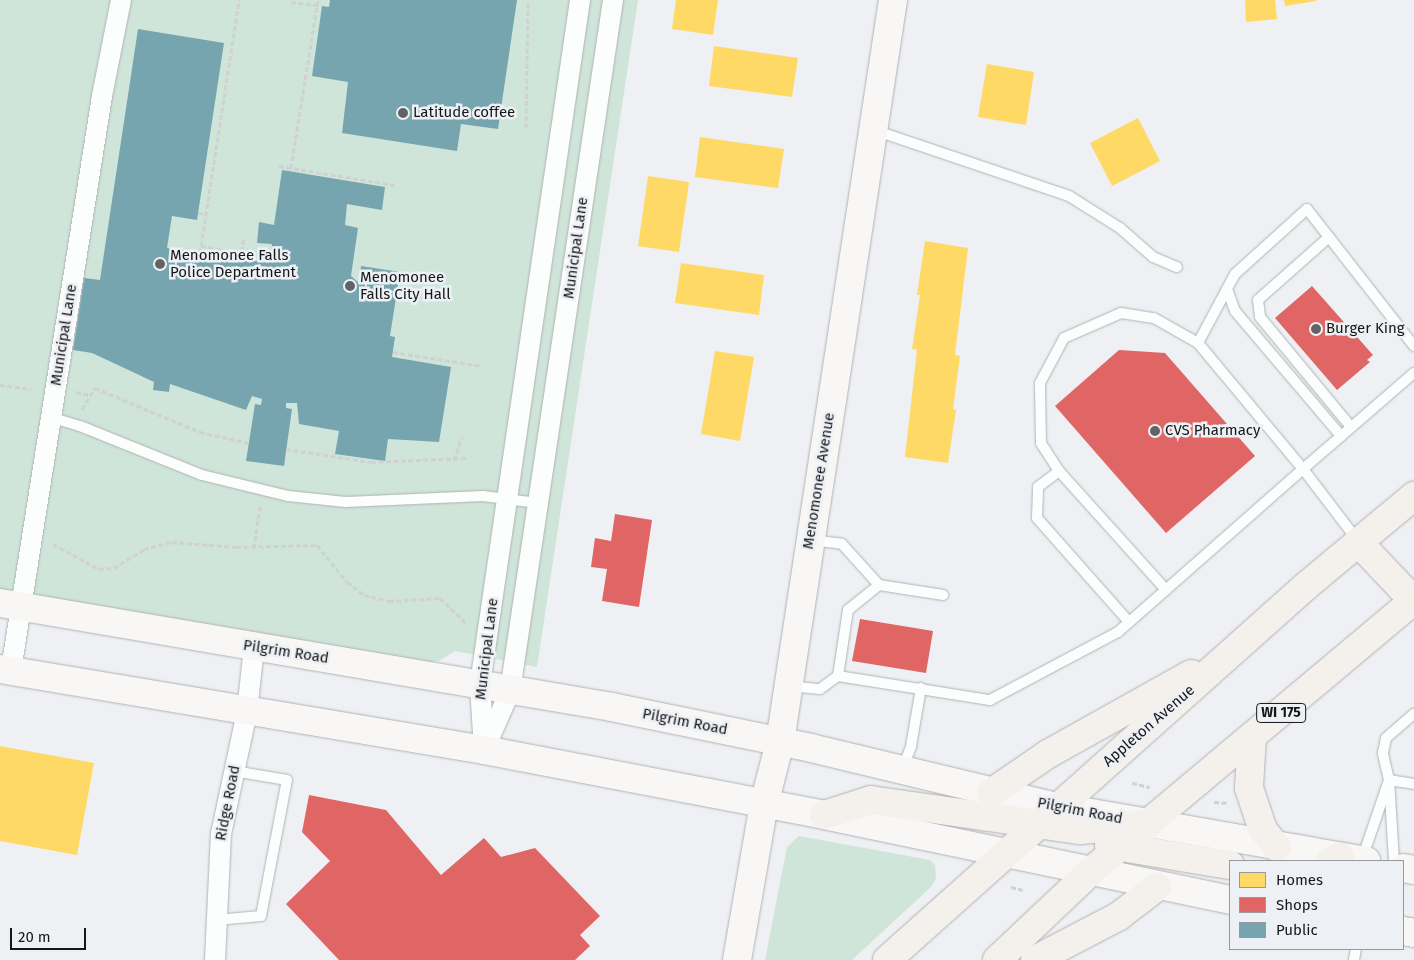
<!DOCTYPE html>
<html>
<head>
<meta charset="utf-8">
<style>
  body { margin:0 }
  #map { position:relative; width:1414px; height:960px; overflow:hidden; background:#eef0f3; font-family:"Fira Sans",sans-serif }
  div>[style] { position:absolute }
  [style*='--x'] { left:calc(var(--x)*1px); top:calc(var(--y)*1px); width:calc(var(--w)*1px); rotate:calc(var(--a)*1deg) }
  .green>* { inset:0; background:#cfe5da }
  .homes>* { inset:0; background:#ffd966 }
  .shops>* { inset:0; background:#e06666 }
  .public>* { inset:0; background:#76a5af }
  .path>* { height:3px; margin-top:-1.5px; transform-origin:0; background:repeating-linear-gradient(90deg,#d0d1d1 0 5px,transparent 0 7.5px) }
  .roads { filter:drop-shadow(0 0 1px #b0b2b4) drop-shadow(0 0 1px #b0b2b4) }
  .lane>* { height:10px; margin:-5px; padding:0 5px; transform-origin:5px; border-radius:5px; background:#fcfdfd }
  .street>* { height:20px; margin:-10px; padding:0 10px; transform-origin:10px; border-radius:10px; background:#fcfdfd }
  .secondary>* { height:28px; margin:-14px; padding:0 14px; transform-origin:14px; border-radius:14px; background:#f8f7f6 }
  .primary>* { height:28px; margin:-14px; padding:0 14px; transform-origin:14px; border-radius:14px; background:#f4f1ed }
  .dots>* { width:14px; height:14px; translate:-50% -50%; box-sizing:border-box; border:2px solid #edf0f4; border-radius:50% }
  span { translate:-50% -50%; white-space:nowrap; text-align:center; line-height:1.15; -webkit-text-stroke:5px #edf0f4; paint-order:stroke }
  .shield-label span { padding:1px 4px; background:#edf0f4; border:1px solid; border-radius:4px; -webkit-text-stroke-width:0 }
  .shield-label { font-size:14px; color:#161718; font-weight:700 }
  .poi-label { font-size:15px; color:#161718 }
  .left { translate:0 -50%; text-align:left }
  .street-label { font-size:15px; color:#161718 }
  .legend { position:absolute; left:1229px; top:860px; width:175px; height:90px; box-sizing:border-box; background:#edf0f4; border:1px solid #97999c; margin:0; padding:6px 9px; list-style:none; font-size:15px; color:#161718 }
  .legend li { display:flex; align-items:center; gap:10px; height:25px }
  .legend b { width:25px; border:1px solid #97999c }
  .scale { position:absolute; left:10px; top:928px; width:76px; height:22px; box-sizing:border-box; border:2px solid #161718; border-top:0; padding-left:6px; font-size:15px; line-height:18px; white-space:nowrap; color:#161718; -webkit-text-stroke:4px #edf0f4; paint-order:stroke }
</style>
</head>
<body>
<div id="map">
  <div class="green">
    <div style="clip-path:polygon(0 0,638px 0,537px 667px,455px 651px,439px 661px,429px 662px,0 589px)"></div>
    <div style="clip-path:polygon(799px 836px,930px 860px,935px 865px,936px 878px,931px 887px,852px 960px,765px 960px,787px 847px)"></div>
  </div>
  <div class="homes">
    <div style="clip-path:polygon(676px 0,718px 0,713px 35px,672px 29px)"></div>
    <div style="clip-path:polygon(1245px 0,1275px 0,1277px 19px,1246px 22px)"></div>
    <div style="clip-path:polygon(1284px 0,1316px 0,1316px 1px,1285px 6px)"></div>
    <div style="clip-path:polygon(714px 46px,798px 58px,792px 97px,709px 86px)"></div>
    <div style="clip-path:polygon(987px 64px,1034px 72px,1026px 125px,978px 117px)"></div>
    <div style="clip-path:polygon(1138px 118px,1160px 161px,1112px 186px,1090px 143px)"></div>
    <div style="clip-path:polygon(700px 137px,784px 149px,778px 188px,695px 177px)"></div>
    <div style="clip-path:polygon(648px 176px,689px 182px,679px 252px,638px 246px)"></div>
    <div style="clip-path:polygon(925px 241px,968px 248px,955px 355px,960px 356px,953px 409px,956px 410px,948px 463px,905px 457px,917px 350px,912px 349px,920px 295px,917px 295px)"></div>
    <div style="clip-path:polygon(681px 263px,764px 275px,759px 315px,675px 303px)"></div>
    <div style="clip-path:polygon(715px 351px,754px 357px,740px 441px,701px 434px)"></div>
    <div style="clip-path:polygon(0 746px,94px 763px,77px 855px,0 841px)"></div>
  </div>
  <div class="shops">
    <div style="clip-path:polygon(1312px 286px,1373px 355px,1367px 360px,1370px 362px,1337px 390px,1275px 318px)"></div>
    <div style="clip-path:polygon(1119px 350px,1165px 353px,1255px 456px,1166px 533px,1055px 406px)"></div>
    <div style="clip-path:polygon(615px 514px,652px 520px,639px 607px,602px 601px,607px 569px,591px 567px,595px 538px,611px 541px)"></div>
    <div style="clip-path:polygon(860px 619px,933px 631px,926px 673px,852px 661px)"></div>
    <div style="clip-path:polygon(309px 795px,386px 810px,441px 875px,484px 838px,501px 857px,535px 848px,600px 916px,580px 935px,590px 946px,575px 960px,339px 960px,286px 904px,330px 861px,302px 832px)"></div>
  </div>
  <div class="public">
    <div style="clip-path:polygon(330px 0,517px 0,498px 129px,461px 124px,457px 151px,342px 133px,348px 82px,312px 76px,322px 6px,329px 7px)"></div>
    <div style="clip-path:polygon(138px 29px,224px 43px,197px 220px,172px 216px,167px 248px,269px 263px,272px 244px,257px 243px,259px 222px,274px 225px,282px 170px,385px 187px,382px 210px,347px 204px,345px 225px,358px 228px,351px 276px,359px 283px,361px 266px,400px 272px,390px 336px,395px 337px,392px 357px,451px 367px,439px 442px,388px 439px,385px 461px,335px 454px,339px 431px,299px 424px,297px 403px,286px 403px,286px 408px,292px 409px,284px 466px,246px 461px,255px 404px,261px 405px,262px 399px,252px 396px,246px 410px,170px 384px,169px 392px,153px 390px,154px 382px,92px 353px,73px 350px,84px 278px,100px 280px)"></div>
  </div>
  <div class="path">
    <div style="--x:291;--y:2;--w:31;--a:7"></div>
    <div style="--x:526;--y:128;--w:128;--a:-89.1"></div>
    <div style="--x:279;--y:166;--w:117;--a:9.4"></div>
    <div style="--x:291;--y:168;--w:170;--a:-80.9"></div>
    <div style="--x:198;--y:213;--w:9;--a:6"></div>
    <div style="--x:201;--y:246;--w:42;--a:9.7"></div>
    <div style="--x:200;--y:253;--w:256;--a:-81.2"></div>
    <div style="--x:241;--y:259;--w:23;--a:-83"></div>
    <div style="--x:393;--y:352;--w:90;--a:8.9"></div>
    <div style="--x:0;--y:385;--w:31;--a:7"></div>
    <div style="--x:76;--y:392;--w:14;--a:12"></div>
    <div style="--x:82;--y:409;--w:25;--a:-58"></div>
    <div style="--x:95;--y:388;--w:114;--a:22.7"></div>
    <div style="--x:200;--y:432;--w:50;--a:12.7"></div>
    <div style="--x:286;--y:449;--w:86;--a:8.7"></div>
    <div style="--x:371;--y:462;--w:95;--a:-2.4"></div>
    <div style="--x:454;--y:460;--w:24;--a:-71"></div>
    <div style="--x:53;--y:544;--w:52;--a:28.5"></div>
    <div style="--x:99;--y:569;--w:15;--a:-4"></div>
    <div style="--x:114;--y:568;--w:36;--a:-32"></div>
    <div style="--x:144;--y:549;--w:29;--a:-14"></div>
    <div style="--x:172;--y:542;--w:64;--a:4.5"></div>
    <div style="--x:236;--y:547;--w:81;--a:-1.4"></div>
    <div style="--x:317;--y:545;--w:48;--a:51"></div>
    <div style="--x:347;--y:582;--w:21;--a:37"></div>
    <div style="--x:364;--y:595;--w:26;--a:13"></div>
    <div style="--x:389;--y:601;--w:51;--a:-3.4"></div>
    <div style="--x:440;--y:598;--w:37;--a:44"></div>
    <div style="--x:254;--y:548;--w:42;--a:-81.9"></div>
    <div style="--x:1132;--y:783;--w:18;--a:13"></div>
    <div style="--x:1214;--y:802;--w:14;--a:4"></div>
    <div style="--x:1011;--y:887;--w:12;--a:14"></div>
  </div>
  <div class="roads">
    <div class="lane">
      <div style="--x:874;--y:130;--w:206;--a:18.7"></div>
      <div style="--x:1069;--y:196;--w:60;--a:32.1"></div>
      <div style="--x:1120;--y:228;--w:44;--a:41.3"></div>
      <div style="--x:1153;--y:257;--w:26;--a:23"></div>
      <div style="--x:1329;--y:237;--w:95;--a:138.4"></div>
      <div style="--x:1258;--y:300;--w:17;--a:83"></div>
      <div style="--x:1260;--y:317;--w:143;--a:50.4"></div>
      <div style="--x:1227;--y:289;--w:23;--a:70"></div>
      <div style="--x:1235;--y:311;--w:164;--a:49.7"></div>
      <div style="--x:1198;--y:343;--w:78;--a:-61.8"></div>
      <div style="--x:1235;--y:274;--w:97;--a:-42.1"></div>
      <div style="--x:1307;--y:209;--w:174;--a:52"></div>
      <div style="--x:50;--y:417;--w:31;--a:17"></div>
      <div style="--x:80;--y:426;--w:131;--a:21.9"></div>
      <div style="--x:202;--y:475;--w:89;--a:13.7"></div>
      <div style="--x:288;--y:496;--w:58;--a:5.9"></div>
      <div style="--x:346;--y:502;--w:137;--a:-2.5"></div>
      <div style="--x:483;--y:496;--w:55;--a:7.3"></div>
      <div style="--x:1059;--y:471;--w:33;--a:-123"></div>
      <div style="--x:1041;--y:443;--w:60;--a:-91"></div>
      <div style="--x:1040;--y:383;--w:51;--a:-61.9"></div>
      <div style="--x:1064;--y:338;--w:62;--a:-23.7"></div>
      <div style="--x:1121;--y:313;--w:33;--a:9"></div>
      <div style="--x:1154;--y:318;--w:51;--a:29.6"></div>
      <div style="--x:1198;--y:343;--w:164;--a:50.2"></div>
      <div style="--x:1303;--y:469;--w:147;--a:-40.9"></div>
      <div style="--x:811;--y:540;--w:31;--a:7"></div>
      <div style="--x:842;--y:544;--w:55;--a:47.9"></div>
      <div style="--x:879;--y:585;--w:65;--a:8.9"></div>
      <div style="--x:1129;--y:622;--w:139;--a:-131.5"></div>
      <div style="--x:1037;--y:518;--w:31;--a:-88"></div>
      <div style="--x:1038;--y:487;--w:26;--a:-37"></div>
      <div style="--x:1059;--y:471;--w:160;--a:48"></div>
      <div style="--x:838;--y:676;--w:67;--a:-81.4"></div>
      <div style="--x:848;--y:610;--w:40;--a:-39"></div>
      <div style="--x:790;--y:686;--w:30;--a:6"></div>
      <div style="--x:820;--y:689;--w:22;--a:-36"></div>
      <div style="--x:838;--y:676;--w:154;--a:9"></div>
      <div style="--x:990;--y:700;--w:145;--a:-28"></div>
      <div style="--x:1118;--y:632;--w:247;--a:-41.4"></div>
      <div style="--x:1303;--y:469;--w:91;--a:52.6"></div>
      <div style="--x:902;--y:770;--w:26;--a:-69"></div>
      <div style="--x:911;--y:746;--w:59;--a:-80.2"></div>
      <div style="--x:1362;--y:859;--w:83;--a:-71.1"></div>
      <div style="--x:1389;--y:780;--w:28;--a:-103"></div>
      <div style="--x:1383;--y:753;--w:15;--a:-79"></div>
      <div style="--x:1386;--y:738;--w:37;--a:-41"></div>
      <div style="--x:1394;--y:861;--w:81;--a:-93.5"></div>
      <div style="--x:1389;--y:780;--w:25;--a:9"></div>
      <div style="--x:216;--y:920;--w:45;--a:-5.1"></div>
      <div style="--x:261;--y:916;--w:138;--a:-79.2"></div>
      <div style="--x:287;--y:780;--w:54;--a:-170.4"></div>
      <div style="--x:1354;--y:960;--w:11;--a:-80"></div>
    </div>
    <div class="street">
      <div style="--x:11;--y:670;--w:581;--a:-80.99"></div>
      <div style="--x:102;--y:96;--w:98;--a:-78.8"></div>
      <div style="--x:484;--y:750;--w:64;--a:-66.2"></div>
      <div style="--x:510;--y:691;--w:699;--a:-81.52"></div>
      <div style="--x:484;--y:750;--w:66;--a:-93.5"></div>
      <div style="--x:480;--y:684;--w:691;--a:-81.68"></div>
      <div style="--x:215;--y:960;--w:126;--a:-87.3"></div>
      <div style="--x:221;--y:834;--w:125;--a:-78"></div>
      <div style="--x:247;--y:712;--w:65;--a:-83.9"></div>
    </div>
    <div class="secondary">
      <div style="--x:0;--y:603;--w:621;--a:9.64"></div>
      <div style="--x:612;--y:707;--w:203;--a:11.6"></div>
      <div style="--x:811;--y:748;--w:253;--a:13.5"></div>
      <div style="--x:1057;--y:807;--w:314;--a:9.9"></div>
      <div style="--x:0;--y:669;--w:491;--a:9.5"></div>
      <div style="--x:484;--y:750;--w:346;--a:10.8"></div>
      <div style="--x:824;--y:815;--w:415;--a:11.8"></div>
      <div style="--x:1403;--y:868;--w:11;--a:10"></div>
      <div style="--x:1403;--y:931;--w:11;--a:10"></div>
      <div style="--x:737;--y:960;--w:158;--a:-80.2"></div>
      <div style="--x:764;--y:804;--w:64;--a:-75.5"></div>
      <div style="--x:780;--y:742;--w:751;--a:-81.34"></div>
    </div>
    <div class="primary">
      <div style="--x:1358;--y:542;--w:81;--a:46.5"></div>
      <div style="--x:1252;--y:737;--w:51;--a:93.4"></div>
      <div style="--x:1249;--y:788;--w:44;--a:71.6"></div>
      <div style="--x:1263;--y:830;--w:22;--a:51"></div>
      <div style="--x:991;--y:793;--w:69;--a:-34.4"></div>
      <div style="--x:1048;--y:754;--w:164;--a:-29.2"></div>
      <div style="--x:824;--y:815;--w:49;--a:-17.7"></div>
      <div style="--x:871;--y:800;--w:211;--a:8.2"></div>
      <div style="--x:1080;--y:830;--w:69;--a:-5"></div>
      <div style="--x:1109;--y:845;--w:123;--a:9.4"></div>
      <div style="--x:1330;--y:861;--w:11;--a:-22"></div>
      <div style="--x:887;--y:960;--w:562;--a:-41.75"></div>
      <div style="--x:1306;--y:586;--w:141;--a:-39.8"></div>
      <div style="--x:997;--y:960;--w:128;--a:-43.4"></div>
      <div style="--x:1090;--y:872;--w:423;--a:-40"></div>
      <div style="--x:1035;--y:960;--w:95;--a:-27.6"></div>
      <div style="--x:1119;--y:916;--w:48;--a:-37.3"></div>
    </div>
  </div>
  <div class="dots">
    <div style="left:403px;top:113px;background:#626365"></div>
    <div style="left:160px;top:264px;background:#626365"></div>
    <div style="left:350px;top:286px;background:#626365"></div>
    <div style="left:1316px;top:329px;background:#626365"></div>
    <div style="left:1155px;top:431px;background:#626365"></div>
  </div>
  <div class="shield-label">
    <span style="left:1281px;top:713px">WI 175</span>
  </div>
  <div class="poi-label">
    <span class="left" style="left:413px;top:113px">Latitude coffee</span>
    <span class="left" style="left:170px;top:264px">Menomonee Falls<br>Police Department</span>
    <span class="left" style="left:360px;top:286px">Menomonee<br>Falls City Hall</span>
    <span class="left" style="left:1326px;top:329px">Burger King</span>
    <span class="left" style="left:1165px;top:431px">CVS Pharmacy</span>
  </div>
  <div class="street-label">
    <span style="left:576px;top:248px;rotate:-82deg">Municipal Lane</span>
    <span style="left:64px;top:335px;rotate:-81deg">Municipal Lane</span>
    <span style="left:819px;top:481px;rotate:-81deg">Menomonee Avenue</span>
    <span style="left:487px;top:649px;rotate:-83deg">Municipal Lane</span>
    <span style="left:286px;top:652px;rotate:9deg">Pilgrim Road</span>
    <span style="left:685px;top:722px;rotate:11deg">Pilgrim Road</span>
    <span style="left:1149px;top:726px;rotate:-41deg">Appleton Avenue</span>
    <span style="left:228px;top:803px;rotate:-79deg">Ridge Road</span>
    <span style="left:1080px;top:811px;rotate:11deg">Pilgrim Road</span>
  </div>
  <ul class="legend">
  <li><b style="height:14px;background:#ffd966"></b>Homes</li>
  <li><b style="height:14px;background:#e06666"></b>Shops</li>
  <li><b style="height:14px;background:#76a5af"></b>Public</li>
  </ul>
  <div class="scale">20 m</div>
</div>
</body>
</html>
